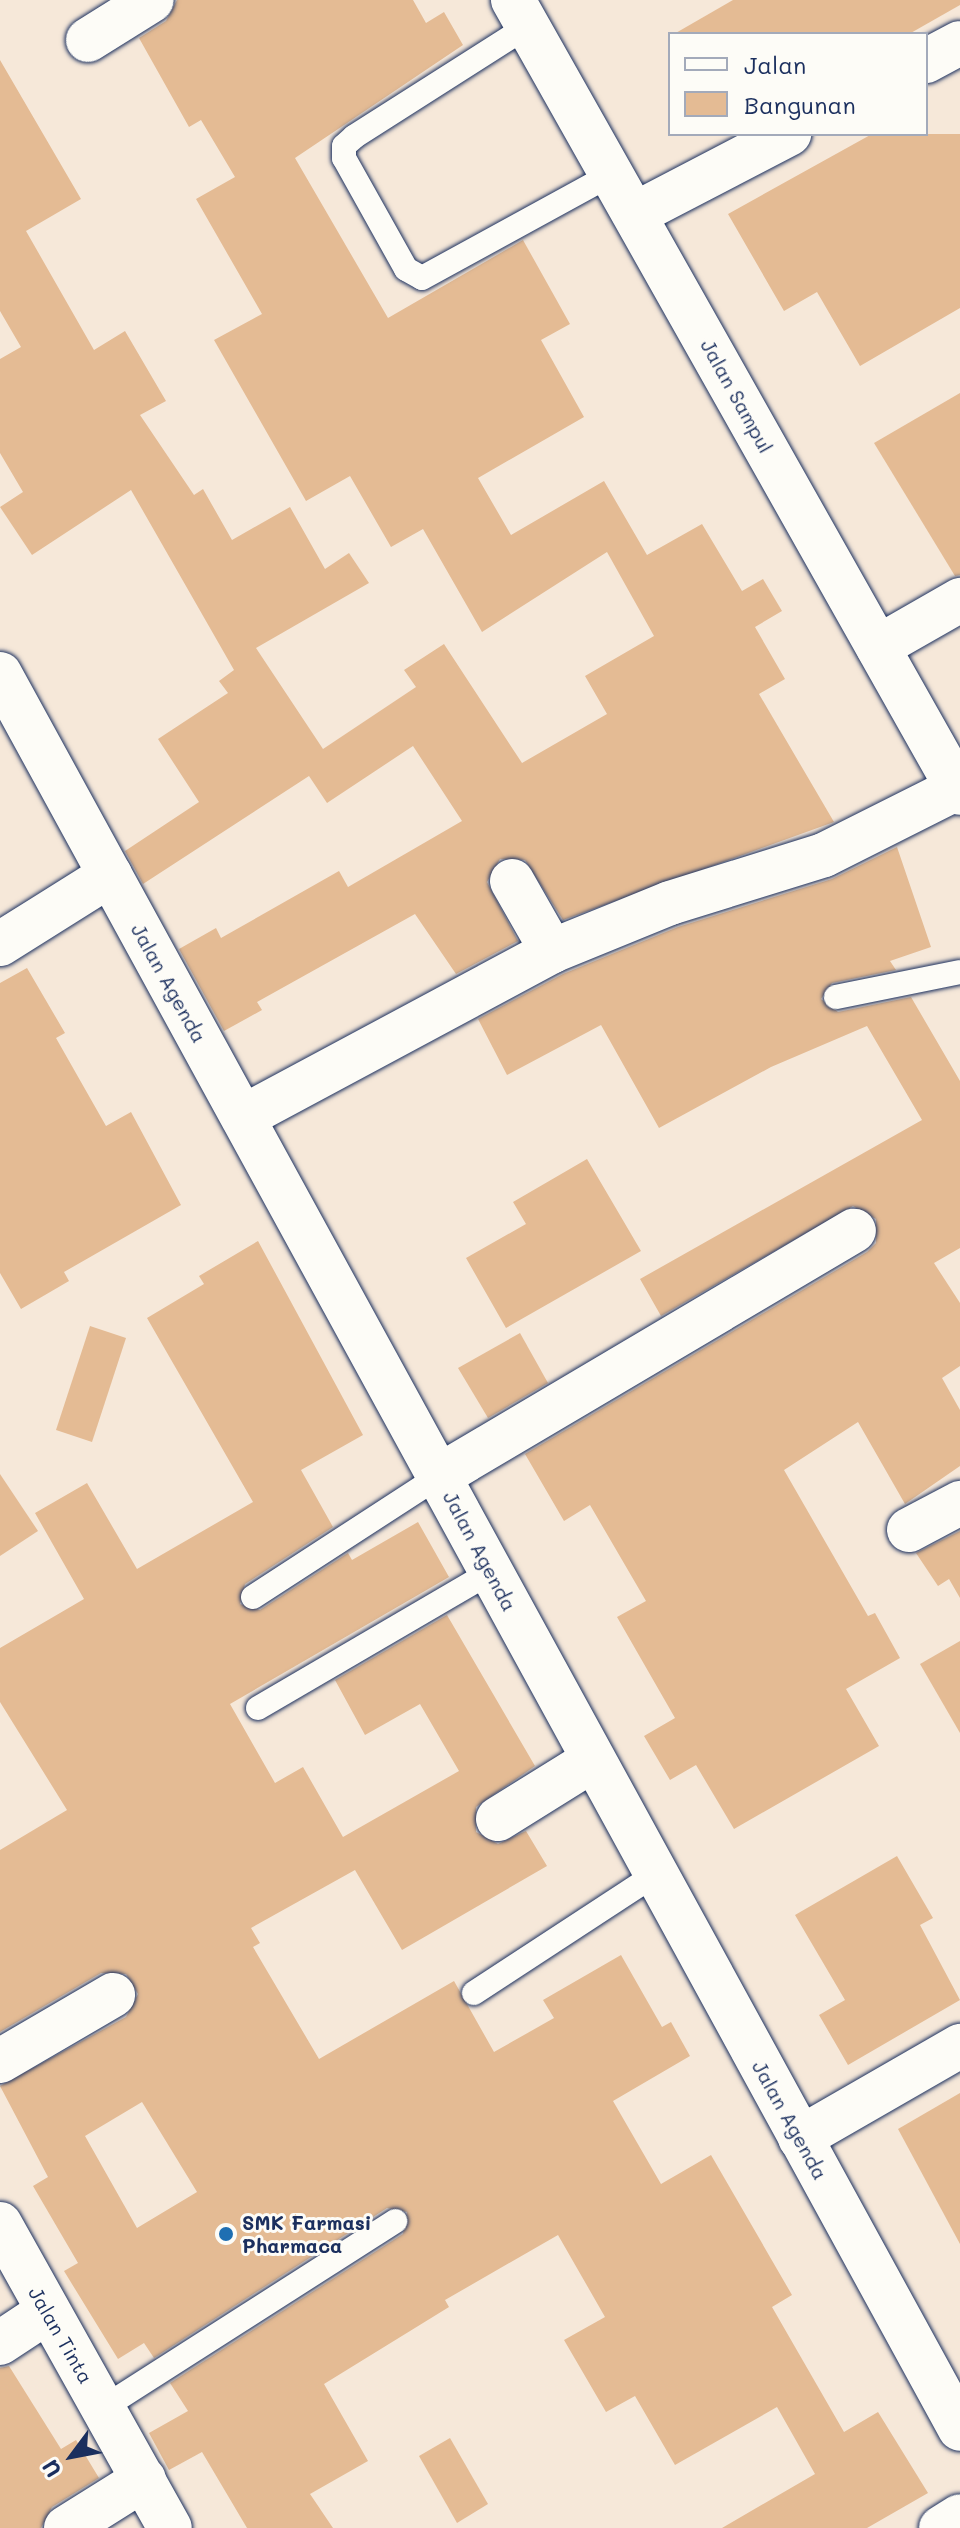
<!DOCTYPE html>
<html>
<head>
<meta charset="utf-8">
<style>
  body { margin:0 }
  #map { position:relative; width:960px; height:2528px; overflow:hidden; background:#f6e8d9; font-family:Mali,sans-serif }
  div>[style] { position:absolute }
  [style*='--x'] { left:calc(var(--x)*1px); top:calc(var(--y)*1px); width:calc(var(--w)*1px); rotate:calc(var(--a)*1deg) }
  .building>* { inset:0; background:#e4bb94 }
  .roads { filter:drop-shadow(0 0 2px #1b2f5e) drop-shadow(0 0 2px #1b2f5e) }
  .lane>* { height:24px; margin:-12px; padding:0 12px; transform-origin:12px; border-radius:12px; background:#fdfcf7 }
  .street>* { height:44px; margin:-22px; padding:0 22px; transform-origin:22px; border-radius:22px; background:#fdfcf7 }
  .dots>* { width:22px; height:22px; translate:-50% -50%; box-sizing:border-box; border:4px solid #fdfcf7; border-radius:50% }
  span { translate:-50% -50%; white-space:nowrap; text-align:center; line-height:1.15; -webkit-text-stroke:6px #fdfcf7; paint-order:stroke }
  .street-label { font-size:20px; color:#1b2f5e }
  .poi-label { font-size:20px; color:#1b2f5e; font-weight:700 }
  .left { translate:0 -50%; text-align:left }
  .legend { position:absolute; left:668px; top:32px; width:260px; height:104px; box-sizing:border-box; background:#fdfcf7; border:2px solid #a3aaba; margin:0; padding:10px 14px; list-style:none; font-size:24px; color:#1b2f5e }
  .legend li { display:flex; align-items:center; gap:16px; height:40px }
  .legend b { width:40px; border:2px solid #a3aaba }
  .north { position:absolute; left:32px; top:2416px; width:80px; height:80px; -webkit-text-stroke:6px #fdfcf7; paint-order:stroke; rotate:238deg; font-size:22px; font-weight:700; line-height:32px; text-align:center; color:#1b2f5e }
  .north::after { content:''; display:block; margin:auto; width:28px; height:36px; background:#1b2f5e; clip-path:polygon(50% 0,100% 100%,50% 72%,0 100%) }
</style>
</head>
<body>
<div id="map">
  <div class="building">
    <div style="clip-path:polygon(177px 0,413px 0,426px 23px,444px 12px,463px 45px,295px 158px,388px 318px,523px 240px,570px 324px,541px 340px,584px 417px,478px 478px,511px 535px,604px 481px,647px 555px,702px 524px,742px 591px,763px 579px,782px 611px,755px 627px,785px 679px,759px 694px,834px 822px,563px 920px,525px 860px,500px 859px,487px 882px,518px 941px,456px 974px,415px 914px,257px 1002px,262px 1010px,224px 1031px,179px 949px,216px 928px,221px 938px,339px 871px,348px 887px,462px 821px,413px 746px,327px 803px,309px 776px,143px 884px,125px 851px,199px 802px,158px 739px,228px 693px,219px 681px,234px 670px,131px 490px,32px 555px,0 507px,23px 492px,0 453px,0 359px,21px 347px,0 311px,0 60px,81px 199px,26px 231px,94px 350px,125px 331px,166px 401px,140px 415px,194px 495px,203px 489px,232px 540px,290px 507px,325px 569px,349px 553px,369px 583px,256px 648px,323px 749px,416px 687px,404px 670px,444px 644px,522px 763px,607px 714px,585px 676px,654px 636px,607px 552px,482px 632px,423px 529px,391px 547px,350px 476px,306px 501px,214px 340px,262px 314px,196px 199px,235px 177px,201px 120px,189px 127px,139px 38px,166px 21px)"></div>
    <div style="clip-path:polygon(733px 0,960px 0,960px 5px,909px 34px,674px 34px)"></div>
    <div style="clip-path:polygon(872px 134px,960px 134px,960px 308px,860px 366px,817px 292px,784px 311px,728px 214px)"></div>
    <div style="clip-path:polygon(960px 393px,960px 575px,955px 576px,874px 443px)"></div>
    <div style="clip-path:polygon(897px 847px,931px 947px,890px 961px,896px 970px,832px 983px,821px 999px,838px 1012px,911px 997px,960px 1081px,960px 1248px,934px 1263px,960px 1303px,960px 1366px,942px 1378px,960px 1410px,960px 1466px,905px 1504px,858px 1422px,784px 1470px,868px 1616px,875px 1613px,900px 1658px,846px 1689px,879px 1746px,734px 1829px,696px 1765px,670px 1780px,644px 1736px,675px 1718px,617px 1617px,646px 1601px,590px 1505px,564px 1521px,525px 1454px,867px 1252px,876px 1243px,876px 1219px,853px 1206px,661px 1316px,640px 1279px,922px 1120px,867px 1026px,771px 1067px,659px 1128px,601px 1025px,507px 1075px,478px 1019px,563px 974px,678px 927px,832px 879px)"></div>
    <div style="clip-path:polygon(27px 968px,65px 1033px,56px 1038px,106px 1126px,131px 1112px,181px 1205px,64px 1272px,69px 1281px,21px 1309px,0 1273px,0 983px)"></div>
    <div style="clip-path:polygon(587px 1159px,641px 1251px,506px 1328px,466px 1258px,526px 1224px,513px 1202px)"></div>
    <div style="clip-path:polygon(evenodd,258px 1241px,363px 1435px,301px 1470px,333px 1527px,245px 1584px,240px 1604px,260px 1610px,348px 1553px,352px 1560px,418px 1522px,449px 1577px,230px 1704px,275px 1783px,303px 1767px,343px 1837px,459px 1771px,420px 1704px,365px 1735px,335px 1680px,447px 1615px,535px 1766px,476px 1807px,476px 1832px,498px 1844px,526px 1831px,547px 1866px,402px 1950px,355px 1870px,251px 1928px,260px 1943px,253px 1947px,319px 2059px,454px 1981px,494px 2052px,554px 2018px,543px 2000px,621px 1955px,662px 2027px,671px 2022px,690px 2056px,613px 2101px,661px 2184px,711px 2155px,792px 2295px,772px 2307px,844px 2432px,878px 2412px,928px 2493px,867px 2528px,722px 2528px,815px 2474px,777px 2407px,675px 2465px,635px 2396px,606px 2412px,564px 2340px,605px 2317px,558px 2235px,445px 2300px,449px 2307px,324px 2384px,368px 2461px,310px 2494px,333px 2528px,247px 2528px,202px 2452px,169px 2470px,149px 2433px,188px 2411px,170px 2383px,403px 2234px,407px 2212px,387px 2208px,154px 2358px,144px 2343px,118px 2359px,64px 2271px,78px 2263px,33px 2186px,48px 2177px,0 2086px,126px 2017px,138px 1994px,126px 1974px,101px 1973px,0 2032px,0 1850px,67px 1810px,0 1702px,0 1648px,84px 1599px,35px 1513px,87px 1483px,137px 1569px,253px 1502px,147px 1318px,204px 1284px,199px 1276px,258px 1241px,142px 2102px,197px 2192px,137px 2228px,85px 2136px,142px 2102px)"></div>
    <div style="clip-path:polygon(90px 1326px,126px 1338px,92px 1442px,56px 1430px)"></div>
    <div style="clip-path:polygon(520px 1333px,548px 1383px,488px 1418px,458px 1368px)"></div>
    <div style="clip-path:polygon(0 1474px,38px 1531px,0 1556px)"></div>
    <div style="clip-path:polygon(960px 1531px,960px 1598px,949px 1579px,938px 1586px,916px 1553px)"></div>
    <div style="clip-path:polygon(960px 1641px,960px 1733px,920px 1664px)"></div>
    <div style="clip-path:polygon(897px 1856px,933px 1918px,920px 1925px,960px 2000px,848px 2065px,819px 2015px,845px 2000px,795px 1915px)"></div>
    <div style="clip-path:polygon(960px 2093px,960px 2244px,898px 2129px)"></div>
    <div style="clip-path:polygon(9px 2366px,61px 2449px,76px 2440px,99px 2478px,52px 2507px,41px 2528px,0 2528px,0 2368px)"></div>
    <div style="clip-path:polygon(450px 2438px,488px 2504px,457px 2523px,419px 2456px)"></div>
  </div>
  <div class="roads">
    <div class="lane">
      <div style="--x:528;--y:26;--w:206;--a:147.5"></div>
      <div style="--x:354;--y:137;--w:13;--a:138"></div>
      <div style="--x:344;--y:146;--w:12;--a:90"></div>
      <div style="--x:344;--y:158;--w:127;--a:60.8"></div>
      <div style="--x:406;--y:269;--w:18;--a:29"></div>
      <div style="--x:422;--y:278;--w:214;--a:-28.7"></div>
      <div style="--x:836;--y:997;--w:126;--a:-11.4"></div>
      <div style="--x:253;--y:1597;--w:222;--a:-33"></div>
      <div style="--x:258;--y:1708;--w:270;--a:-30.3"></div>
      <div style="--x:474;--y:1993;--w:214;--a:-33.2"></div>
      <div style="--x:103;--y:2408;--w:347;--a:-32.6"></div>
    </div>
    <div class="street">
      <div style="--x:513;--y:0;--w:910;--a:60.59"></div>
      <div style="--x:88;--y:40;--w:75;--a:-32"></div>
      <div style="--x:926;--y:61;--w:38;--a:-28"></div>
      <div style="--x:635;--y:214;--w:174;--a:-27.5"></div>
      <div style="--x:878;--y:647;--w:95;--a:-29.8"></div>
      <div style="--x:0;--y:674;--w:2000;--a:61.32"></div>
      <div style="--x:512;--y:881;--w:81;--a:60.3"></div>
      <div style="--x:0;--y:944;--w:130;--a:-32.1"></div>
      <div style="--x:243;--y:1117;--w:351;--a:-28.2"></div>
      <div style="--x:552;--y:951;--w:127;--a:-22.1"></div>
      <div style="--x:670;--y:903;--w:161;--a:-17.3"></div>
      <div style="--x:824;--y:855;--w:149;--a:-26.7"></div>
      <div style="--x:439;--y:1476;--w:482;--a:-30.6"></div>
      <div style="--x:909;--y:1530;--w:58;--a:-27.9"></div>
      <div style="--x:498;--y:1819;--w:110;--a:-31.9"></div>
      <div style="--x:0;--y:2061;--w:131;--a:-30.3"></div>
      <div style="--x:800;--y:2138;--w:185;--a:-29.9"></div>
      <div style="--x:0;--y:2224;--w:348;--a:60.8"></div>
      <div style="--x:0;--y:2343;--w:56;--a:-33.4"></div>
      <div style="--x:66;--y:2528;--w:92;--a:-32.1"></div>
      <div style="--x:941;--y:2528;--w:22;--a:-32"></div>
    </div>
  </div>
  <div class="dots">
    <div style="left:226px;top:2234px;background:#1f6fb2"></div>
  </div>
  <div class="street-label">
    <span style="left:737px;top:396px;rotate:61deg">Jalan Sampul</span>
    <span style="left:169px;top:983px;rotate:61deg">Jalan Agenda</span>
    <span style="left:480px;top:1551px;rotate:62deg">Jalan Agenda</span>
    <span style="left:790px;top:2120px;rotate:61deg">Jalan Agenda</span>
    <span style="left:61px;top:2335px;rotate:60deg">Jalan Tinta</span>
  </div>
  <div class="poi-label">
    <span class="left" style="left:242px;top:2234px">SMK Farmasi<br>Pharmaca</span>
  </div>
  <ul class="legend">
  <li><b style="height:10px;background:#fdfcf7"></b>Jalan</li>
  <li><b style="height:22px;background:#e4bb94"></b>Bangunan</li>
  </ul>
  <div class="north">U</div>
</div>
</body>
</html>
